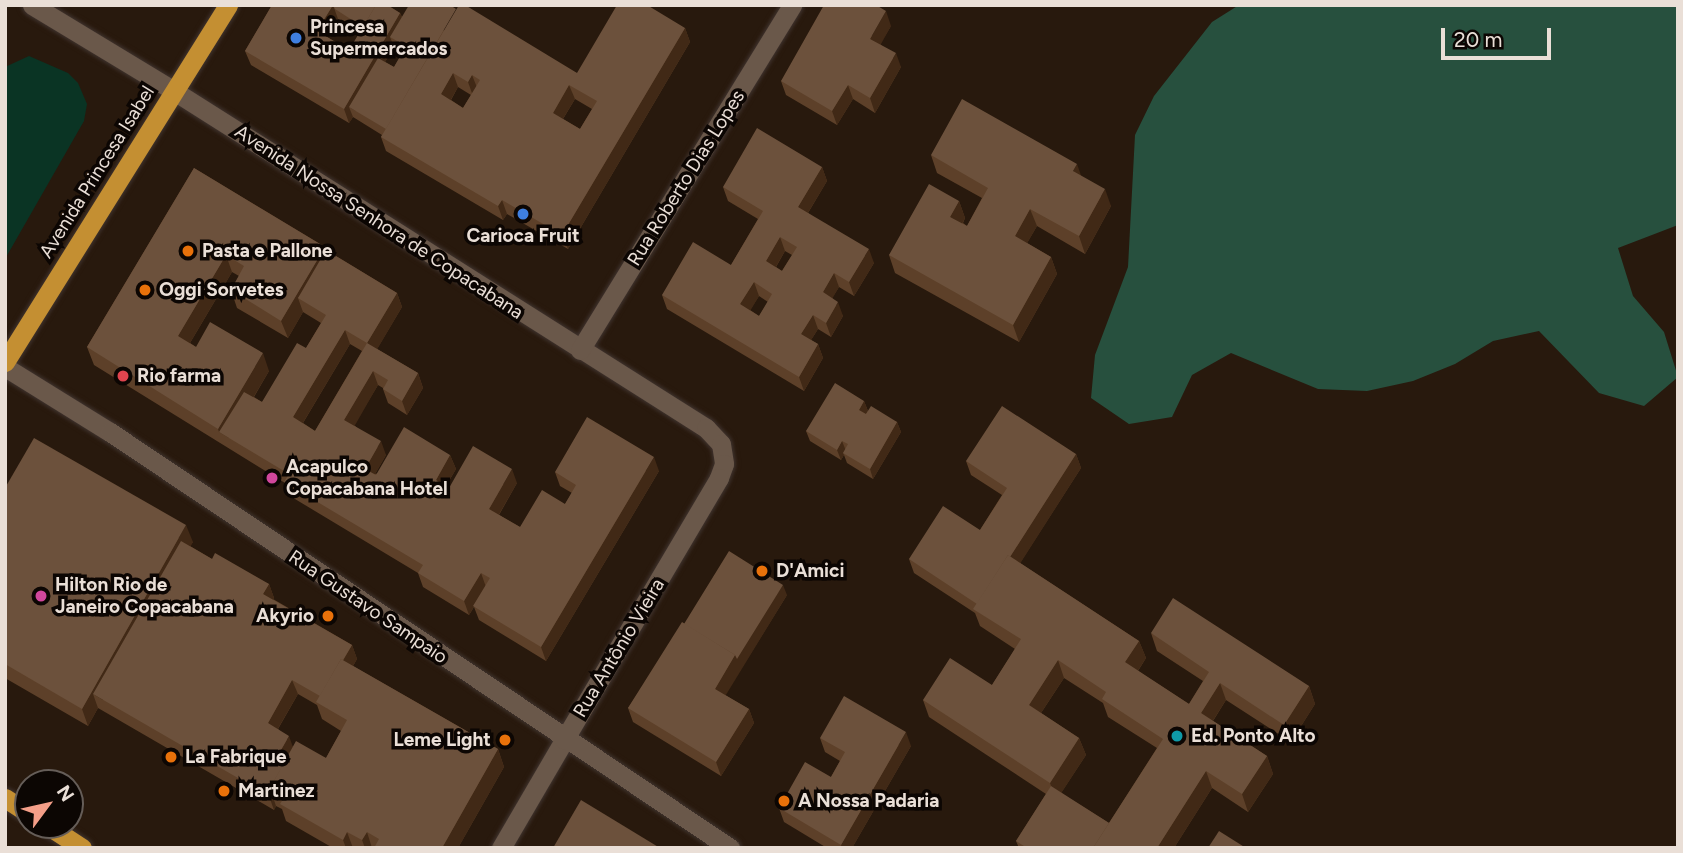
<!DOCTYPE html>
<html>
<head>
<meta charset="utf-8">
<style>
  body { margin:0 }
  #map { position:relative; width:1683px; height:853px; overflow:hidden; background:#28190d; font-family:Figtree,sans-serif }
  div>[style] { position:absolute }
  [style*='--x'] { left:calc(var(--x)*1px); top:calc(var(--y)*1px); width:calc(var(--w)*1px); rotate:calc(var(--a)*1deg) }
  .green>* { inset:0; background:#0a3424 }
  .forest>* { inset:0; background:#27503e }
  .roads { filter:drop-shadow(0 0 2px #40342f) drop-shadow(0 0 2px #40342f) }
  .pedestrian>* { height:19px; margin:-9.5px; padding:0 9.5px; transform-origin:9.5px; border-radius:9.5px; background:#6a584a }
  .minor>* { height:19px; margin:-9.5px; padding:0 9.5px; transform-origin:9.5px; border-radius:9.5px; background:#6a584a }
  .secondary>* { height:19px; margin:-9.5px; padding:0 9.5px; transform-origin:9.5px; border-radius:9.5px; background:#6a584a }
  .trunk>* { height:19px; margin:-9.5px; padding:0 9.5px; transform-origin:9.5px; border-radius:9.5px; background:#c48f32 }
  .wall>* { inset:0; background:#5d4029 }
  .shaded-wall>* { inset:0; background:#412916 }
  .building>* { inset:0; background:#6c513c }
  .dots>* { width:19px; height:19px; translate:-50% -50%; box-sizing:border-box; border:4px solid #0c0603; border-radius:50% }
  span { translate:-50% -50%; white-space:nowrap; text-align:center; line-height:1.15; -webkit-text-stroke:7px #0c0603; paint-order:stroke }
  .poi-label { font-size:19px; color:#eadfd7; font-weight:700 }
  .left { translate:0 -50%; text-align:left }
  .right { translate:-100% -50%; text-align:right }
  .street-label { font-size:19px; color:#eadfd7 }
  .frame { position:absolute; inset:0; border:7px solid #eadfd7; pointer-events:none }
  .north { position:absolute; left:14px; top:769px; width:70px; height:70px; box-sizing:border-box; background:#0c0603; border:2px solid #655d58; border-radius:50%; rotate:57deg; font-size:19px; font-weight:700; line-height:28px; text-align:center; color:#eadfd7 }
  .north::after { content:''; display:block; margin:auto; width:24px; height:32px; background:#f49e88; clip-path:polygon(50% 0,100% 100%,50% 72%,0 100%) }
  .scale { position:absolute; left:1441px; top:28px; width:110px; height:32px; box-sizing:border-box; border:4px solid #eadfd7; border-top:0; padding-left:9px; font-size:21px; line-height:24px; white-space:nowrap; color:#eadfd7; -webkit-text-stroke:5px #0c0603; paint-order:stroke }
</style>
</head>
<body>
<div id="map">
  <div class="green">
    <div style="clip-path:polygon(29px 56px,68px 73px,78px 83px,87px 104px,84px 121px,5px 259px,5px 67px)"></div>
  </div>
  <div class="forest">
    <div style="clip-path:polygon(1239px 5px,1678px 5px,1678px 225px,1618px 248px,1633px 296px,1664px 332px,1678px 377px,1644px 406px,1599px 393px,1539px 331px,1493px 341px,1455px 364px,1413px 381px,1367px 391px,1318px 389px,1231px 353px,1192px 375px,1172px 417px,1129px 424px,1091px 398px,1095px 355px,1128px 267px,1135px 135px,1154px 96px,1212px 22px)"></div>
  </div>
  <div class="roads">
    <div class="pedestrian">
      <div style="--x:501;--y:848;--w:125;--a:-59.7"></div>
    </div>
    <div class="minor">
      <div style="--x:174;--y:91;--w:630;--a:32.35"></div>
      <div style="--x:706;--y:428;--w:22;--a:47"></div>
      <div style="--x:721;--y:444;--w:20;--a:81"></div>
      <div style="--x:724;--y:464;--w:15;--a:110"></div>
      <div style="--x:719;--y:478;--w:304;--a:120.6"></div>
      <div style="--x:580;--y:350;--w:405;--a:-58.4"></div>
      <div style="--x:5;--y:367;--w:123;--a:31.8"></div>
      <div style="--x:110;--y:432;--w:747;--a:33.86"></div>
    </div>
    <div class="secondary">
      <div style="--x:32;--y:5;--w:166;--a:31.2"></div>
    </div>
    <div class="trunk">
      <div style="--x:5;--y:362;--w:421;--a:-58"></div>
      <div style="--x:5;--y:798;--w:27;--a:33"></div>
      <div style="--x:47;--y:825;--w:42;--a:33.3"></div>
    </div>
  </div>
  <div class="wall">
    <div style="clip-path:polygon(evenodd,272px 5px,389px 6px,400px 13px,402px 17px,577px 73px,685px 28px,690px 42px,568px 249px,507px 214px,503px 220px,386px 151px,381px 137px,382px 135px,353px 117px,349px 123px,251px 65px,245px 51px,272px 5px,338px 19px,360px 33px,349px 50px,327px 37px,338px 19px,272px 5px,394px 47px,403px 52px,394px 67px,385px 62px,394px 47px,272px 5px,458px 87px,471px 95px,463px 108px,451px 100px,458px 87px,272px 5px,575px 99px,592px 109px,580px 129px,563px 119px,575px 99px)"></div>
    <div style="clip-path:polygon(891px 26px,880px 44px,901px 67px,875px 113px,853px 99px,837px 125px,786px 95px,781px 81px)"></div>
    <div style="clip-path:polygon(931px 155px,1081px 176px,1111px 206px,1085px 254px,1037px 226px,1027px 243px,1051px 257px,1057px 274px,1019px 342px,895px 273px,889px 255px,959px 201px,965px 218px,963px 223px,967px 226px,982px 198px,937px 173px)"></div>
    <div style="clip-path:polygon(evenodd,822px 167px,827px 181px,808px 213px,874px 263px,854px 296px,839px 287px,832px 298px,843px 316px,831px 337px,818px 329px,811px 340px,818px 344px,823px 358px,804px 391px,667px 309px,662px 295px,731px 265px,758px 219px,728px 201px,723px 187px,822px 167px,785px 251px,792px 255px,782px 271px,776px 267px,785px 251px,822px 167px,759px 296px,768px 302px,759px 316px,750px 310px,759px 296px)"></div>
    <div style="clip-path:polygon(evenodd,194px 168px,325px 247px,326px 250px,397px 293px,402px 307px,377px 349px,418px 373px,423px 388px,407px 415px,388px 403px,383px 389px,383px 388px,378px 385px,354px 425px,386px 455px,375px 474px,450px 455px,456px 469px,446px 486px,449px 488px,517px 483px,499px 515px,520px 527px,565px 504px,572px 493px,560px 486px,555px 472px,659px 471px,546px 661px,479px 620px,474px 607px,469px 615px,423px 587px,418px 573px,290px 496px,285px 483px,94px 365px,87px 347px,194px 168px,232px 272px,239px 276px,231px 290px,237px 308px,288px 338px,303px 312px,321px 323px,306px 348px,262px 402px,254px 397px,269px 371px,196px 347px,190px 343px,232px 272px,194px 168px,350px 344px,362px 351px,315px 431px,303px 423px,350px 344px)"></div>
    <div style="clip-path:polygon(864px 401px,868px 411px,897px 422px,901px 432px,873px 479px,847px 463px,844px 455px,841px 460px,810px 441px,806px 431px)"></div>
    <div style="clip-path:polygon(evenodd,1076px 454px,1081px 468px,1020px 563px,1139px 641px,1146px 658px,1138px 671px,1189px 704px,1203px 681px,1157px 651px,1151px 633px,1309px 686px,1315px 704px,1291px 742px,1226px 700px,1213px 721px,1267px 756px,1273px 774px,1248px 812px,1212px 788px,1174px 848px,1019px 848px,1016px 841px,1046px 794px,929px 717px,923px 700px,992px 685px,1015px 649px,980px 626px,975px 613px,914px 573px,909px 559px,980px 530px,1002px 495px,971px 475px,966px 461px,1076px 454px,1064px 678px,1103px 703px,1108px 717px,1157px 748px,1109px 823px,1061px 793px,1086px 755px,1079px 738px,1041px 713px,1064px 678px)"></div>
    <div style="clip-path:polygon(evenodd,5px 488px,193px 542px,190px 546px,212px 559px,269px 584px,274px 598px,273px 599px,352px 645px,357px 659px,353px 666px,498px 749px,504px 767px,458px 848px,333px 848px,286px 821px,282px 809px,276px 806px,274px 810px,98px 708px,88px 726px,5px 678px,5px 488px,298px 694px,317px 705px,322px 719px,341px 731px,326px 758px,293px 747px,278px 729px,298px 694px)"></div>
    <div style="clip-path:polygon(787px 595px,725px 695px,749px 709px,754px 723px,721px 776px,633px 722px,628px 708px,684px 624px)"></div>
    <div style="clip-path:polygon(820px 738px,911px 746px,852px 848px,827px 848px,784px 822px,779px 808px,831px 777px,840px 761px,825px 752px)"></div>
  </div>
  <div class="shaded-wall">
    <div style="clip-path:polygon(333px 5px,338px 19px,322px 45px,317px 31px)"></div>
    <div style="clip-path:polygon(886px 11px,891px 26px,876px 53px,870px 39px)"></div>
    <div style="clip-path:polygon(400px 13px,406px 27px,390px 37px,394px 47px,356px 111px,349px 107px,353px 117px,349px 123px,344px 109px)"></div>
    <div style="clip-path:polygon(685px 28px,690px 42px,568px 249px,562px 235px)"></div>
    <div style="clip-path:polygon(896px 53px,901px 67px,875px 113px,870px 98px)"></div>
    <div style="clip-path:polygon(453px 73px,458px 87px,446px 108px,441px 94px)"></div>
    <div style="clip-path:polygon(472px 75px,478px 90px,473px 96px,468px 82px)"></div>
    <div style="clip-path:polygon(569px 85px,575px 99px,558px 127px,553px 113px)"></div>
    <div style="clip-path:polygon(848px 85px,853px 99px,837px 125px,832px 111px)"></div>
    <div style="clip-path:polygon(1077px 164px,1083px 181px,1073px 171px)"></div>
    <div style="clip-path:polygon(822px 167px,827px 181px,803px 221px,798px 207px)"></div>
    <div style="clip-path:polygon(1105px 189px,1111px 206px,1085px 254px,1079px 236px)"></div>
    <div style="clip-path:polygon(502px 200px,507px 214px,503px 220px,498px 206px)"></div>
    <div style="clip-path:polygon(959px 201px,965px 218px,957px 234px,950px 217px)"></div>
    <div style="clip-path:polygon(1030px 209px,1037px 226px,1021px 254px,1015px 236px)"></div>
    <div style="clip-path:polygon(780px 237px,785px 251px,771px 275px,766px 261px)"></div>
    <div style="clip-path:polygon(325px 247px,331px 265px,298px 298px,303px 312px,288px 338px,281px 321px)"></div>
    <div style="clip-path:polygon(869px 249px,874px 263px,854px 296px,849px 282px)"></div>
    <div style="clip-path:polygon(226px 255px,232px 272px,184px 353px,178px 336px)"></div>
    <div style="clip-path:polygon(1051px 257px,1057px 274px,1019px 342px,1013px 325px)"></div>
    <div style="clip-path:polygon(834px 273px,839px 287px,828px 306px,823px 292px)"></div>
    <div style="clip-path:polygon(754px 282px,759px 296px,746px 318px,740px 304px)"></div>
    <div style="clip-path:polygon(397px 293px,402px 307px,372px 358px,367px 343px)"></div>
    <div style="clip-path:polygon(838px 302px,843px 316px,831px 337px,826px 323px)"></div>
    <div style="clip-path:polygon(813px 315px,818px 329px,806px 348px,801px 334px)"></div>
    <div style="clip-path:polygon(345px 330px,350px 344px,298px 431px,293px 417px)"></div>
    <div style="clip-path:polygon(818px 344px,823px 358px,804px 391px,799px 377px)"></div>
    <div style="clip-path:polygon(263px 353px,269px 371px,229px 438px,219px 432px,218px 429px)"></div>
    <div style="clip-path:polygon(373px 371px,378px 385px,350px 434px,344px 420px)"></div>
    <div style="clip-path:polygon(418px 373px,423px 388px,407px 415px,402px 401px)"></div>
    <div style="clip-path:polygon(864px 401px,868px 411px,862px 420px,859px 410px)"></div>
    <div style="clip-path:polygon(897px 422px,901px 432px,873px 479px,870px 469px)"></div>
    <div style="clip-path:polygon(381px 441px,386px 455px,370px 483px,365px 469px)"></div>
    <div style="clip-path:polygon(842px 441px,846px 451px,843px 453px,844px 455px,841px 460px,837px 450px)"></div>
    <div style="clip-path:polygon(1076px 454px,1081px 468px,986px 617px,979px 605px)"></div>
    <div style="clip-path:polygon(450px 455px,456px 469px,441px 494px,436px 480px)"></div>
    <div style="clip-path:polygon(654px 457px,659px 471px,546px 661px,541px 647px)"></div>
    <div style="clip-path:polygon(512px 469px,517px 483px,494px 523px,489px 509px)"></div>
    <div style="clip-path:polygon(186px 525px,193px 542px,103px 700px,93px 694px,98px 708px,88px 726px,82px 709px)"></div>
    <div style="clip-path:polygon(481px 573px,486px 587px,469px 615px,464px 601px)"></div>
    <div style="clip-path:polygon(269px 584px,274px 598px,269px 608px,263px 594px)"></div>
    <div style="clip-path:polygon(783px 585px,787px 595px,721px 703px,715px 689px,735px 655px)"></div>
    <div style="clip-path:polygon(1139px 641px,1146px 658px,1132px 680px,1125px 662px)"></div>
    <div style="clip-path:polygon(352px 645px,357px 659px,328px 709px,322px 697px)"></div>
    <div style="clip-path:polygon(1058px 660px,1064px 678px,1035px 722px,1029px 705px)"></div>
    <div style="clip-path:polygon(292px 680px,298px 694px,273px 737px,268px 723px)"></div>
    <div style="clip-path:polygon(1220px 683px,1226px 700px,1207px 730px,1201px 713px)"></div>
    <div style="clip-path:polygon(1309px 686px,1315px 704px,1291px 742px,1284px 725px)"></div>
    <div style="clip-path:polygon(749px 709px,754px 723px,721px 776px,716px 762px)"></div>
    <div style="clip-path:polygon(906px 732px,911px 746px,852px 848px,842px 848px,841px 845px)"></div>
    <div style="clip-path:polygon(289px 736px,294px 750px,287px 763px,281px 750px)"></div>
    <div style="clip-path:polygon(1079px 738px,1086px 755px,1056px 801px,1050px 783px)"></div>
    <div style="clip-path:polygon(498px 749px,504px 767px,458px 848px,442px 848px)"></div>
    <div style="clip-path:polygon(1267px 756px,1273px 774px,1248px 812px,1242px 794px)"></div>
    <div style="clip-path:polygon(1206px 771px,1212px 788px,1174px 848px,1157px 848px)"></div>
    <div style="clip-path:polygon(271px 791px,276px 806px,274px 810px,269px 796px)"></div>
    <div style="clip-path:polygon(347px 832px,353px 848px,346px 848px,343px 840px)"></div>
    <div style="clip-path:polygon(367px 832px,372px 848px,365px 848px,362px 840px)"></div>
  </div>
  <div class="building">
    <div style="clip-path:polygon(272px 5px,333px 5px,317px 31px,349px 50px,376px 5px,387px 5px,400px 13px,344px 109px,245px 51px)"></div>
    <div style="clip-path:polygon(333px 5px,376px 5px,363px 27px,335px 9px)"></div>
    <div style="clip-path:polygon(409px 5px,450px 5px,456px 9px,386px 129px,349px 107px,378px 58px,394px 67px,406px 46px,390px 37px)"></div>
    <div style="clip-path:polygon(evenodd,459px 5px,465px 5px,577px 73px,617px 5px,647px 5px,685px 28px,562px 235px,502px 200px,498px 206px,381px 137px,459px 5px,453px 73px,468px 82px,472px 75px,480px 80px,463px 108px,441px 94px,453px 73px,459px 5px,569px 85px,597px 101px,580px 129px,553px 113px,569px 85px)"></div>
    <div style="clip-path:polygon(824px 5px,876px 5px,886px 11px,870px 39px,896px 53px,870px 98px,848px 85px,832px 111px,781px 81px)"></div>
    <div style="clip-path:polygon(962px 99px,1077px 164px,1073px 171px,1105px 189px,1079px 236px,1030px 209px,1015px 236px,1051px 257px,1013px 325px,889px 255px,929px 184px,959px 201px,950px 217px,967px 226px,988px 188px,931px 155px)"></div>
    <div style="clip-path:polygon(evenodd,757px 128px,822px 167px,798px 207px,869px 249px,849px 282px,834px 273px,823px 292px,838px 302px,826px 323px,813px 315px,801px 334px,818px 344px,799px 377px,662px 295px,693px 242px,731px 265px,763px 211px,723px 187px,757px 128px,780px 237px,797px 247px,782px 271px,766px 261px,780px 237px,757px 128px,754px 282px,772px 294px,759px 316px,740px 304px,754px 282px)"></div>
    <div style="clip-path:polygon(194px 168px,325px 247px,281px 321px,231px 290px,244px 266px,226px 255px,178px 336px,196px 347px,210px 322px,263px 353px,218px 429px,87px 347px)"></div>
    <div style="clip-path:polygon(evenodd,326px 250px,397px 293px,367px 343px,418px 373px,402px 401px,383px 389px,388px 380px,373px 371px,344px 420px,381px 441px,365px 469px,376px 475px,404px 427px,450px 455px,436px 480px,449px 488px,473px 446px,512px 469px,489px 509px,520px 527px,542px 490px,565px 504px,576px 485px,555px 472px,587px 417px,654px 457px,541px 647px,473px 606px,490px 578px,481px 573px,464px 601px,418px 573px,423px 565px,284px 482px,289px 474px,219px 432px,244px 392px,262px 402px,297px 343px,306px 348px,326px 315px,298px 298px,326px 250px,345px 330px,367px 343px,315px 431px,293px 417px,345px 330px)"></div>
    <div style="clip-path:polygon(835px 383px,864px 401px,859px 410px,866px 414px,871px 406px,897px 422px,870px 469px,843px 453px,848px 444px,842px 441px,837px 450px,806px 431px)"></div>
    <div style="clip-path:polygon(1002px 406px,1076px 454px,1010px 557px,1008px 555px,977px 604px,909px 559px,943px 506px,980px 530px,1007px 488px,966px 461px)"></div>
    <div style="clip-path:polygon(34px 438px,186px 525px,82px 709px,5px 664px,5px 488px)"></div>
    <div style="clip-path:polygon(181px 541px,212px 559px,215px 553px,269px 584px,263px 594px,352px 645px,343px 660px,341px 659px,320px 696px,292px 680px,268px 723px,289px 736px,281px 750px,289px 755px,270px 788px,271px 791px,269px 796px,93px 694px)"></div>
    <div style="clip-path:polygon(729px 551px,783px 585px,737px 659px,735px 655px,684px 624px)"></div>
    <div style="clip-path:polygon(1008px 555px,1139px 641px,1125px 662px,1189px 704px,1209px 672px,1151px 633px,1173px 598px,1309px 686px,1284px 725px,1220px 683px,1201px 713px,1267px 756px,1242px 794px,1206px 771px,1157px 848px,1093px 848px,1163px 739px,1102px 699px,1106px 692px,1058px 660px,1029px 705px,1079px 738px,1050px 783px,923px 700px,950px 658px,992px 685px,1021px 639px,973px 609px)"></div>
    <div style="clip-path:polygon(682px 622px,735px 655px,715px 689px,749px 709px,716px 762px,628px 708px)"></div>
    <div style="clip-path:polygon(341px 659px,498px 749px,442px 848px,374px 848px,379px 839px,367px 832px,362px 840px,347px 832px,343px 840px,280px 804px,285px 796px,270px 788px,296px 741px,326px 758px,347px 720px,316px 702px)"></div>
    <div style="clip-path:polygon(844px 696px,906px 732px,841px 845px,779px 808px,805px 762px,831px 777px,845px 752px,820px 738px)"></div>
    <div style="clip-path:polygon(1051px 786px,1109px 823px,1093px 848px,1027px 848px,1016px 841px)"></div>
    <div style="clip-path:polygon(581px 800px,660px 848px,553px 848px)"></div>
    <div style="clip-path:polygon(1219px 831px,1246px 848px,1208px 848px)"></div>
  </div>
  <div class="dots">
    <div style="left:296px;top:38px;background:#3f7fe0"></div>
    <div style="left:523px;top:214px;background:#3f7fe0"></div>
    <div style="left:188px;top:251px;background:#e8710a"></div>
    <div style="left:145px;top:290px;background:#e8710a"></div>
    <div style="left:123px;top:376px;background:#e0444e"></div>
    <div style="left:272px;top:478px;background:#d1479c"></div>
    <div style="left:762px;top:571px;background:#e8710a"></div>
    <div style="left:41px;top:596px;background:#d1479c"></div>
    <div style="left:328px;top:616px;background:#e8710a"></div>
    <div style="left:1177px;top:736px;background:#0f9aa8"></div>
    <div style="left:505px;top:740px;background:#e8710a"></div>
    <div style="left:171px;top:757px;background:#e8710a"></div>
    <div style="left:224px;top:791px;background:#e8710a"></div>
    <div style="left:784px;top:801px;background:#e8710a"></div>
  </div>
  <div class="poi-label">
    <span class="left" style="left:310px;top:38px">Princesa<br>Supermercados</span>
    <span style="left:523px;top:236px">Carioca Fruit</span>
    <span class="left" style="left:202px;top:251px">Pasta e Pallone</span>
    <span class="left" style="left:159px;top:290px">Oggi Sorvetes</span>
    <span class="left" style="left:137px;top:376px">Rio farma</span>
    <span class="left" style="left:286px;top:478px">Acapulco<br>Copacabana Hotel</span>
    <span class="left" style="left:776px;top:571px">D'Amici</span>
    <span class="left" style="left:55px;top:596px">Hilton Rio de<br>Janeiro Copacabana</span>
    <span class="right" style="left:314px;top:616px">Akyrio</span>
    <span class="left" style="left:1191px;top:736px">Ed. Ponto Alto</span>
    <span class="right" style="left:491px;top:740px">Leme Light</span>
    <span class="left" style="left:185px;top:757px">La Fabrique</span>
    <span class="left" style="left:238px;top:791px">Martinez</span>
    <span class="left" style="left:798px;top:801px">A Nossa Padaria</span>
  </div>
  <div class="street-label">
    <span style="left:97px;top:172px;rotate:-58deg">Avenida Princesa Isabel</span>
    <span style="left:686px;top:178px;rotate:-58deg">Rua Roberto Dias Lopes</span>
    <span style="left:379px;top:222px;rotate:33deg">Avenida Nossa Senhora de Copacabana</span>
    <span style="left:368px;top:607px;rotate:34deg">Rua Gustavo Sampaio</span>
    <span style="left:619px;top:648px;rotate:-59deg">Rua Antônio Vieira</span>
  </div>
  <div class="frame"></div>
  <div class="north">N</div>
  <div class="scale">20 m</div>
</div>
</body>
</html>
